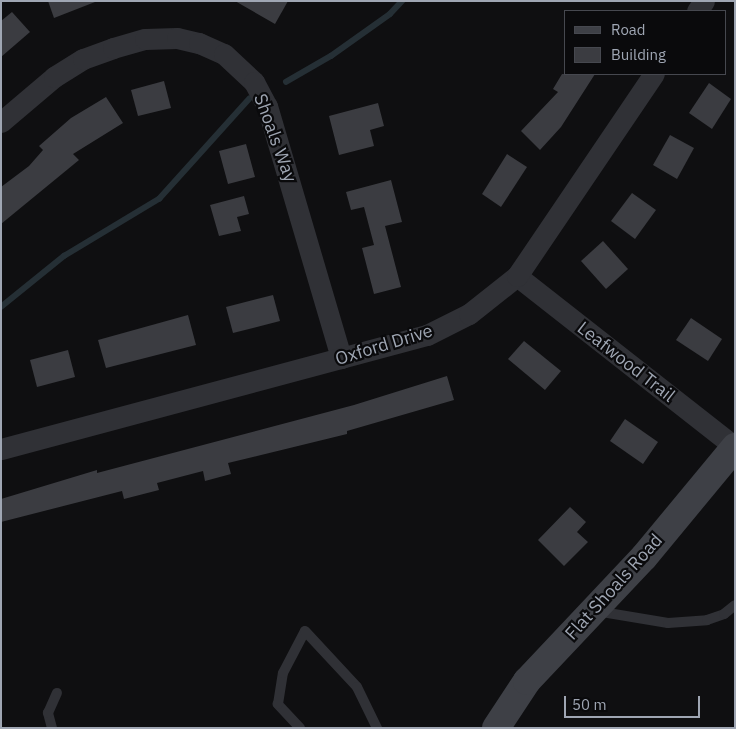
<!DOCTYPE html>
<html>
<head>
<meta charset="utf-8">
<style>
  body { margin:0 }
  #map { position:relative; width:736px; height:729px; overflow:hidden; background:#0f0f11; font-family:"IBM Plex Sans",sans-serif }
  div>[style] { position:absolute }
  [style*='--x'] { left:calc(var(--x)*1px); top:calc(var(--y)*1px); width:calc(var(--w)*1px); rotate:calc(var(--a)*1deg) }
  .stream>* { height:5.5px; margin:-2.75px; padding:0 2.75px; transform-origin:2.75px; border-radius:2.75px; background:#252f35 }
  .building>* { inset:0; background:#3b3c41 }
  .service>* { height:10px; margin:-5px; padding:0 5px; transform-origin:5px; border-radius:5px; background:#303136 }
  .minor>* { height:21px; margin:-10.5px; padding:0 10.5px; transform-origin:10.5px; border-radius:10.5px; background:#303136 }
  .secondary>* { height:28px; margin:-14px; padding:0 14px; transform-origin:14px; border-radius:14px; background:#3e4046 }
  span { translate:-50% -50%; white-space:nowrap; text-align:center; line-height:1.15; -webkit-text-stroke:4.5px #0a0a0c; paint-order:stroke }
  .street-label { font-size:18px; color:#9fa6b3 }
  .frame { position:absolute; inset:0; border:2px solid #9fa6b3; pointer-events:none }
  .legend { position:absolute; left:564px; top:10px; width:162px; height:65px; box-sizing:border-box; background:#0a0a0c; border:1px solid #46484f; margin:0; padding:6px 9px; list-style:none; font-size:15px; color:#9fa6b3 }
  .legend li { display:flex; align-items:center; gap:10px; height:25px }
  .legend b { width:25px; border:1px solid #46484f }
  .scale { position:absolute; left:564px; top:696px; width:136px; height:22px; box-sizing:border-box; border:2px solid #9fa6b3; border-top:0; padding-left:6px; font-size:15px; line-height:18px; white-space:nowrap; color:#9fa6b3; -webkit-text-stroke:4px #0a0a0c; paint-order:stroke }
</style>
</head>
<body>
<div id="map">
  <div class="stream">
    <div style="--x:286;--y:82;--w:52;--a:-30"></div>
    <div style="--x:331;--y:56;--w:72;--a:-35.4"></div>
    <div style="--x:390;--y:14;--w:18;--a:-47"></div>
    <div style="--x:1;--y:307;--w:81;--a:-39"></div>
    <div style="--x:64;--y:256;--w:111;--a:-31"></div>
    <div style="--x:159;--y:199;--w:135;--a:-48"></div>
  </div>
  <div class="building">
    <div style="clip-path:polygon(48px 1px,95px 1px,95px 2px,54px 18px)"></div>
    <div style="clip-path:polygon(235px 1px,288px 1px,275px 24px)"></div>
    <div style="clip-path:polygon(12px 12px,30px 32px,1px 57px,1px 21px)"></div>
    <div style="clip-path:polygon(562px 74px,595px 74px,561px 127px,540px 150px,521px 131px,558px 92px,553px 89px)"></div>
    <div style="clip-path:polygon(164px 81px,171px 108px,138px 116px,131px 90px)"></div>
    <div style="clip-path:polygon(709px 83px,731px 99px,712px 129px,689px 113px)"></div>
    <div style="clip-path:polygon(106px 97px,123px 123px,73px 154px,79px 160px,1px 224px,1px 187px,29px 166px,43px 150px,39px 146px,71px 118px)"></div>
    <div style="clip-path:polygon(378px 103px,384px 126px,370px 130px,374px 146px,339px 155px,329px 116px)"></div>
    <div style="clip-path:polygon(670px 135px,694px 148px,677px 179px,653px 165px)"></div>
    <div style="clip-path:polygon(246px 144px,255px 177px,228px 184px,219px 151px)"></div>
    <div style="clip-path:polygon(507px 154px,527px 167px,501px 207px,482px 194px)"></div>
    <div style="clip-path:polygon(391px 180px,402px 222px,385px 226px,401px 287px,374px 294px,362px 248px,374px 245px,364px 207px,351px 210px,346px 192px)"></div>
    <div style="clip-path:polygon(632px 193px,656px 210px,635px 239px,611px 221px)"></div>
    <div style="clip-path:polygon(244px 196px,249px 214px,237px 217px,241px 231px,219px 236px,210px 205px)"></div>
    <div style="clip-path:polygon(603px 241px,628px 269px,606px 289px,581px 261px)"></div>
    <div style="clip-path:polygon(273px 295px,280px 321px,233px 333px,226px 307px)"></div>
    <div style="clip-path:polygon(188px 315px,196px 345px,106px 368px,98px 340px)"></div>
    <div style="clip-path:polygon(691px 318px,722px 339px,708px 361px,676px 340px)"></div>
    <div style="clip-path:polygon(524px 341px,561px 371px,545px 390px,508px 359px)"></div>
    <div style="clip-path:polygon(68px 350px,75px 377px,37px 387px,30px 360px)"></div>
    <div style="clip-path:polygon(447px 376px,454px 400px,347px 431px,347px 434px,228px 463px,231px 474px,205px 481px,203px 471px,157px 483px,159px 490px,124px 499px,122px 491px,1px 522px,1px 499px,97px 470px,97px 473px,354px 405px)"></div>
    <div style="clip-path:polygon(625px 419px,658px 442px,643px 464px,610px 441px)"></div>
    <div style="clip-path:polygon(570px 507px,586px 522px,577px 532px,588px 542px,564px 566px,538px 540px)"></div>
  </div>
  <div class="service">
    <div style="--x:596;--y:611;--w:73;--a:9.5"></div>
    <div style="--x:668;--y:623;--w:39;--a:-4"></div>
    <div style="--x:707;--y:620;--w:18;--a:-19"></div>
    <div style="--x:724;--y:614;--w:14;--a:-39"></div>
    <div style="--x:52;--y:728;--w:16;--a:-105"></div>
    <div style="--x:48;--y:713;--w:22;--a:-66"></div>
    <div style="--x:300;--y:728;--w:33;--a:-133"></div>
    <div style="--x:278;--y:704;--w:31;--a:-81"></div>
    <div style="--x:283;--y:673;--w:47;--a:-62.4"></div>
    <div style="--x:305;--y:631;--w:76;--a:47.1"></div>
    <div style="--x:357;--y:687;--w:46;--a:64"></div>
  </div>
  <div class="minor">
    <div style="--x:697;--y:11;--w:12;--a:-55"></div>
    <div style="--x:1;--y:122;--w:70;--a:-40.3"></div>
    <div style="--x:54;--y:77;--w:34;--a:-32"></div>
    <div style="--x:83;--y:59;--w:32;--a:-20"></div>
    <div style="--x:113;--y:48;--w:33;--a:-16"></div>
    <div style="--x:145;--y:39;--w:32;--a:-2"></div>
    <div style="--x:177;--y:38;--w:23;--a:13"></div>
    <div style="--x:199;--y:43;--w:27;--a:24"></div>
    <div style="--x:224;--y:54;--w:41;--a:43"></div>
    <div style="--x:254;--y:82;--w:27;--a:62"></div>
    <div style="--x:267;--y:106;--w:263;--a:73.6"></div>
    <div style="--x:517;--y:276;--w:277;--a:38.1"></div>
    <div style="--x:1;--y:449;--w:441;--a:-15"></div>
    <div style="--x:427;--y:335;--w:47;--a:-26.6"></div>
    <div style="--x:469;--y:314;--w:61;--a:-38.4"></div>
    <div style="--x:517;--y:276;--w:244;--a:-55.9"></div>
  </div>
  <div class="secondary">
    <div style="--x:496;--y:728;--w:56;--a:-56.6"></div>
    <div style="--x:527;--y:681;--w:170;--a:-46.7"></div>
    <div style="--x:644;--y:557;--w:143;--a:-50.4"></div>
  </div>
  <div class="street-label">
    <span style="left:275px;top:138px;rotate:70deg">Shoals Way</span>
    <span style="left:384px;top:345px;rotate:-17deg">Oxford Drive</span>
    <span style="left:626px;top:362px;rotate:38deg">Leafwood Trail</span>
    <span style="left:614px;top:587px;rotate:-48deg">Flat Shoals Road</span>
  </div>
  <div class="frame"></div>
  <ul class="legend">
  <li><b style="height:6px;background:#3e4046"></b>Road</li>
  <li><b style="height:14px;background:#3b3c41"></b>Building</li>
  </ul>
  <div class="scale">50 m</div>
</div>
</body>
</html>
